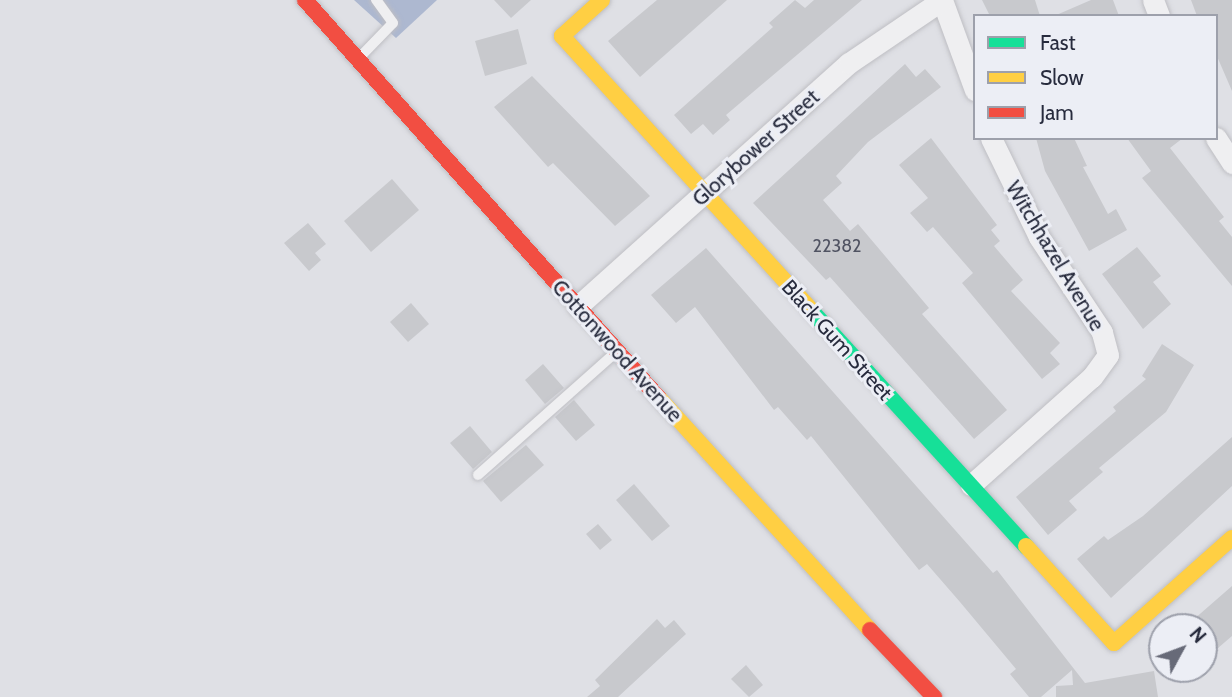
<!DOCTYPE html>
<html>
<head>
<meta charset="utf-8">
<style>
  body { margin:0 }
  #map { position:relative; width:1232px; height:697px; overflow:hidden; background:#dfe0e5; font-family:Cabin,sans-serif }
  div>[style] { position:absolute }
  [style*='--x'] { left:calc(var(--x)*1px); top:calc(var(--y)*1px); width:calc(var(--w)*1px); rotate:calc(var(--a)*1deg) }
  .water>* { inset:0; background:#adb8d0 }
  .building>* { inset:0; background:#c8c9cd }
  .roads { filter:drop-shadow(0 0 2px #bebec3) drop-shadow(0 0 2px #bebec3) }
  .lane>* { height:10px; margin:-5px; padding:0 5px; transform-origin:5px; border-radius:5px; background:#efeff1 }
  .street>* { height:21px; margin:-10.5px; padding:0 10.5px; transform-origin:10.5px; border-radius:10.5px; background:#efeff1 }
  .fast>* { height:16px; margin:-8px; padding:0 8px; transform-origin:8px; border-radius:8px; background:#16e098 }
  .slow>* { height:16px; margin:-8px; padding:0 8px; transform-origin:8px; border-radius:8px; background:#ffcf43 }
  .jam>* { height:16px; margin:-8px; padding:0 8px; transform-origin:8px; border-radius:8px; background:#f24e42 }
  span { translate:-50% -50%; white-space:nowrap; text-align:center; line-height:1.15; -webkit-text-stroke:6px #eceef5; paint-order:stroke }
  .number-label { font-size:18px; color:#505362 }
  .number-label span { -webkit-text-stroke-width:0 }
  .street-label { font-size:21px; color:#272b3d }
  .legend { position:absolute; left:973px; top:14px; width:245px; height:126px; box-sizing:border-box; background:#eceef5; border:2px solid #9da0ab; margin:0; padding:9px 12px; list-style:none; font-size:21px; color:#272b3d }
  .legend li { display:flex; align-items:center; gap:14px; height:35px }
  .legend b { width:35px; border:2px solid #9da0ab }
  .north { position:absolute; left:1148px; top:613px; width:70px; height:70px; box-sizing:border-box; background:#eceef5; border:2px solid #9da0ab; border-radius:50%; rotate:49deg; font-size:19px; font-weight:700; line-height:28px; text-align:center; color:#272b3d }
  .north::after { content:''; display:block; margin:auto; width:24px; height:32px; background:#676a78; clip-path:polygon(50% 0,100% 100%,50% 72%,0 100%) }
</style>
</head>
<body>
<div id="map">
  <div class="water">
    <div style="clip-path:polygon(354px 0,437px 0,396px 38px)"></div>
  </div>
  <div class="building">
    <div style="clip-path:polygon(494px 0,531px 0,511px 18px)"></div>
    <div style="clip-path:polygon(657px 0,727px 0,640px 77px,608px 41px)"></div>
    <div style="clip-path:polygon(795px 0,805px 8px,814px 0,862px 0,726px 115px,730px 120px,713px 135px,703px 124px,691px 134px,674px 115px,773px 27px,769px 23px)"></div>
    <div style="clip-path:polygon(982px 0,1035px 0,1040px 16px,990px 16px)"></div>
    <div style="clip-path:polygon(1091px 0,1113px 0,1119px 16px,1054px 16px)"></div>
    <div style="clip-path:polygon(1191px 0,1232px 0,1232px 91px,1216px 54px,1216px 16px,1197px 16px)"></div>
    <div style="clip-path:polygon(518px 29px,527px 64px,485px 76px,475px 41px)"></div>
    <div style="clip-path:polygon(905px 64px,916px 77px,925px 69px,941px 87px,868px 142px,836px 176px,842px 183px,823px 200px,850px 231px,858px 224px,929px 308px,922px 314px,1007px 410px,974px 439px,830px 277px,826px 280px,753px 203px)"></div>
    <div style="clip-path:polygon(532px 76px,650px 196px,615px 226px,553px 163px,548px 167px,494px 107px)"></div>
    <div style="clip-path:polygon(931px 138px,997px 225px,991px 230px,1000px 241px,994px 246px,1023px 280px,1011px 291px,1060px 343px,1050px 353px,1060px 364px,1042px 379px,962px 283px,973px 273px,933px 227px,927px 232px,910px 213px,928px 198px,899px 165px)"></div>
    <div style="clip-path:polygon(1036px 138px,1074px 138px,1087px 166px,1083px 167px,1108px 214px,1116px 209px,1127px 230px,1089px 251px,1045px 171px)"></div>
    <div style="clip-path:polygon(1127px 138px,1183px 138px,1170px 148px,1224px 217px,1219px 221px,1232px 237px,1232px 286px,1142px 178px,1151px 171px)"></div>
    <div style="clip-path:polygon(392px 179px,419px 210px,371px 252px,344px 221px)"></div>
    <div style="clip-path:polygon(308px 223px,326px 244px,315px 253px,321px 260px,309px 271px,284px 243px)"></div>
    <div style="clip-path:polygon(1137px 247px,1161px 276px,1153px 282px,1171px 304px,1143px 329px,1102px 274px)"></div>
    <div style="clip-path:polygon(706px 248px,993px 573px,997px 570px,1085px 683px,1154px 671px,1158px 697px,1056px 697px,1056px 686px,1073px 685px,1072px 670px,1041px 697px,1029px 697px,1010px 674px,1016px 669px,960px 602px,927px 564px,919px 570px,811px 436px,807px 440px,778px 407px,774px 410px,695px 307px,676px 323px,651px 295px)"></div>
    <div style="clip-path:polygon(411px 303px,429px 324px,408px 342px,390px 322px)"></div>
    <div style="clip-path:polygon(1162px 344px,1194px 365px,1166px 412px,1099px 468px,1103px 472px,1069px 501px,1077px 510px,1048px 535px,1016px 497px,1116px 411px,1113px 407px,1146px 379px,1142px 376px)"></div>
    <div style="clip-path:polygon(543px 364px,564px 388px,545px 404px,525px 380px)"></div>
    <div style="clip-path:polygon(574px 400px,595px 425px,576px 441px,555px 417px)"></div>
    <div style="clip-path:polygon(470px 426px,492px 452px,473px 469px,450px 443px)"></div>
    <div style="clip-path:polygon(1232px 437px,1232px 486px,1111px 598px,1077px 559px,1104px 536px,1108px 540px,1143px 516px)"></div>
    <div style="clip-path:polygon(526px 445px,544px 465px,501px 502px,483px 481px)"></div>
    <div style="clip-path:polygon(634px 484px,670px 526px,652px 541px,616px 500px)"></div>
    <div style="clip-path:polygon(598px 524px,612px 540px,600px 550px,586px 534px)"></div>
    <div style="clip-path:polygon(1232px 586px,1232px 636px,1204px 660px,1204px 627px,1185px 627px)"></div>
    <div style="clip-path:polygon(657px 619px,665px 628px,674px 620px,686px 634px,618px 697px,587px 697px,600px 686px,595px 680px)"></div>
    <div style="clip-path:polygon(746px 665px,763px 685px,749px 697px,731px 679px)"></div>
  </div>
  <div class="roads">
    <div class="lane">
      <div style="--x:360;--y:57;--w:47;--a:-45.9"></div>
      <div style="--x:393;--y:23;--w:29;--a:-126"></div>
      <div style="--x:478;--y:475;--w:183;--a:-41.7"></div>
    </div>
    <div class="street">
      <div style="--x:942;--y:0;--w:96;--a:69.9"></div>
      <div style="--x:1153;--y:0;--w:17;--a:69"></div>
      <div style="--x:1216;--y:138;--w:30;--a:57"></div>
      <div style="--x:578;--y:306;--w:364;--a:-41.9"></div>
      <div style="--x:849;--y:63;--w:112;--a:-34.1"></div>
      <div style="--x:971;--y:485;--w:162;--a:-41.8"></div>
      <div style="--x:1092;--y:377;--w:27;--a:-54"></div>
      <div style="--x:1108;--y:355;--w:24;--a:-105"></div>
      <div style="--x:1102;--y:332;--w:114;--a:-123.6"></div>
      <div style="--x:1039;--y:237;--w:110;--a:-115.9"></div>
    </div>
    <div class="fast">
      <div style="--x:810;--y:309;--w:321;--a:47.7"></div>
    </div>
    <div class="slow">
      <div style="--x:602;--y:0;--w:54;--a:138"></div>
      <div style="--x:562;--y:36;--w:369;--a:47.7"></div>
      <div style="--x:658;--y:397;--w:315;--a:47.7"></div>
      <div style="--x:1026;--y:546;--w:131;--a:47.8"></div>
      <div style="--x:1114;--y:643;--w:158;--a:-41.7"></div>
    </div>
    <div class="jam">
      <div style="--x:305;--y:0;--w:531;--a:48.36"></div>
      <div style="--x:870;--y:630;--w:93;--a:46.3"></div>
    </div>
  </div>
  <div class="number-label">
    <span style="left:837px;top:246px">22382</span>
  </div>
  <div class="street-label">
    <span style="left:756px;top:148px;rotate:-42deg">Glorybower Street</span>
    <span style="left:1055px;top:256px;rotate:59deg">Witchhazel Avenue</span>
    <span style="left:837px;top:340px;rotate:48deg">Black Gum Street</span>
    <span style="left:617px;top:351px;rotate:48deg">Cottonwood Avenue</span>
  </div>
  <ul class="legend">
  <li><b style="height:9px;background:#16e098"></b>Fast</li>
  <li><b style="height:9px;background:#ffcf43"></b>Slow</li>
  <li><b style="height:9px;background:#f24e42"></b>Jam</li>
  </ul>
  <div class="north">N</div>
</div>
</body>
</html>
